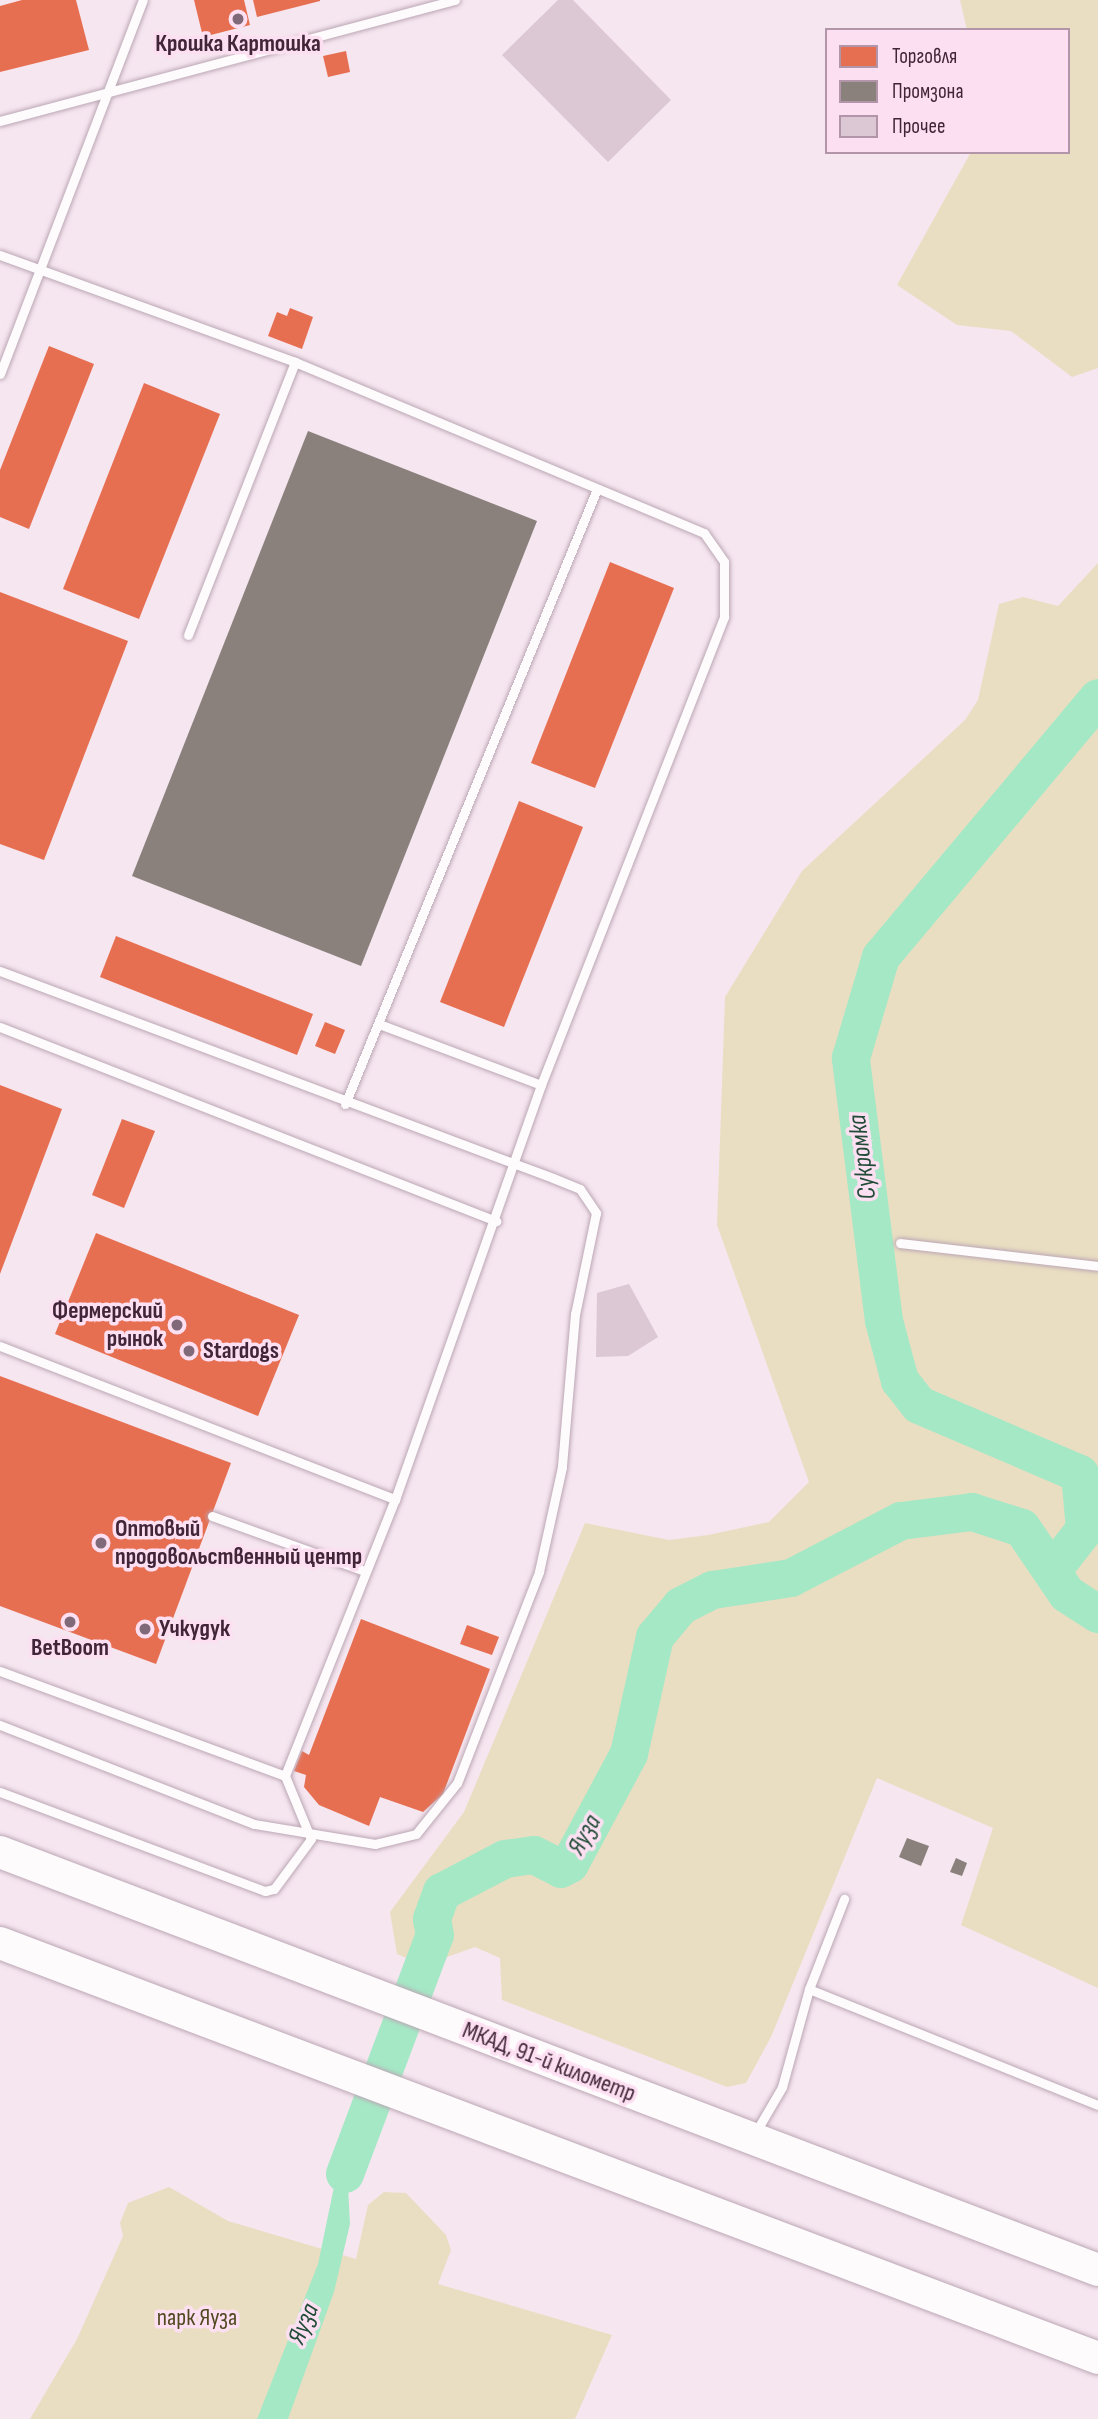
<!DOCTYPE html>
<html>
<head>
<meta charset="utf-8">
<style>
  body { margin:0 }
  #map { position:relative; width:1098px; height:2419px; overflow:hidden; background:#f6e6f0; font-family:"Sofia Sans Condensed",sans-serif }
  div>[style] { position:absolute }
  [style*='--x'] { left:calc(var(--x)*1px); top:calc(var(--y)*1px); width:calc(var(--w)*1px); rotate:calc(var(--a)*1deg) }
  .green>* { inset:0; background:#eadec2 }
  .water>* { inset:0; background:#a5e8c6 }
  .shops>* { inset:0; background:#e76f51 }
  .industry>* { inset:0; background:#8a817c }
  .river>* { height:38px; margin:-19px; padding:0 19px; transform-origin:19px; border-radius:19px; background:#a5e8c6 }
  .building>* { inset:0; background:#dcc7d4 }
  .roads { filter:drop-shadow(0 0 2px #bba7b4) drop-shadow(0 0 2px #bba7b4) }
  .lane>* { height:9px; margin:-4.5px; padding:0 4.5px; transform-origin:4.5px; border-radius:4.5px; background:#fefbfd }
  .highway>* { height:32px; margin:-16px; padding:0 16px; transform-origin:16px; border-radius:16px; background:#fefbfd }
  .dots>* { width:19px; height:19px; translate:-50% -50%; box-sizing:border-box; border:4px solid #fddff2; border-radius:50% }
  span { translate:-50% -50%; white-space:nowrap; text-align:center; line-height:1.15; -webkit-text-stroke:7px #fddff2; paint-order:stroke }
  .poi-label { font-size:24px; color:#412538; font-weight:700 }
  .right { translate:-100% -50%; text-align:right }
  .left { translate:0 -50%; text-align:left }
  .street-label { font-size:24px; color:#412538 }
  .park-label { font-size:24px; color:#50491f }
  .water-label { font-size:26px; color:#214c37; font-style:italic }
  .legend { position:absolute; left:825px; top:28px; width:245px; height:126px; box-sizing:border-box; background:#fddff2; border:2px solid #b295a8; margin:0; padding:9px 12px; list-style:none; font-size:21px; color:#412538 }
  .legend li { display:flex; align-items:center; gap:14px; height:35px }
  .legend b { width:35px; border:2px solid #b295a8 }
</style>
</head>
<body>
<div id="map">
  <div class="green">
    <div style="clip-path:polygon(960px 0,1098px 0,1098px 368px,1072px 377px,1011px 331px,957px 325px,897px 285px,971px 152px,1068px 152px,1068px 30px,967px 30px)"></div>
    <div style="clip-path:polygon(1098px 563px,1098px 1988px,961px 1925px,993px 1828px,877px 1778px,771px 2037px,746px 2083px,727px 2087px,502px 2000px,500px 1958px,475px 1947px,447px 1957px,439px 1972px,397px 1954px,390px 1912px,464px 1812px,585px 1523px,669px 1540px,708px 1535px,769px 1522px,809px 1482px,717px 1225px,725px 997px,802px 871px,965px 720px,978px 700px,999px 604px,1023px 597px,1058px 606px)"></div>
    <div style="clip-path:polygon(169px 2187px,228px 2221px,356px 2259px,368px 2205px,384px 2192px,406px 2193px,446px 2235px,451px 2250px,438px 2284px,612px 2335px,575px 2419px,30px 2419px,77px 2339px,123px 2236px,120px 2223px,128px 2203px)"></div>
  </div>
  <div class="water">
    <div style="clip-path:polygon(357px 2122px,376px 2131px,348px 2187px,350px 2224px,334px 2292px,288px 2419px,257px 2419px,318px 2264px,340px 2158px)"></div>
  </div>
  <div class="shops">
    <div style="clip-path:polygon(22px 0,76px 0,89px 50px,0 72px,0 6px)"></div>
    <div style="clip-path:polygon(194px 0,244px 0,250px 25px,203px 37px)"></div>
    <div style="clip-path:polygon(253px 0,320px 0,320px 1px,257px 17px)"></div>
    <div style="clip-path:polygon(346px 51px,350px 72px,328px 77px,323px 56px)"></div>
    <div style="clip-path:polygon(290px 308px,313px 317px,302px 349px,268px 336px,277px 312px,287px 316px)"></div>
    <div style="clip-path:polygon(49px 346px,94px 364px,29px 529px,0 517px,0 470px)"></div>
    <div style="clip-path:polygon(144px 383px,220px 414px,139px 619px,63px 589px)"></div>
    <div style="clip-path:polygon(610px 562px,674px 588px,595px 788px,531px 763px)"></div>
    <div style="clip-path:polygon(0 592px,128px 641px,44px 860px,0 844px)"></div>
    <div style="clip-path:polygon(519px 801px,583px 827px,504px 1027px,440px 1002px)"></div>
    <div style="clip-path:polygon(116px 936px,313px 1014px,297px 1055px,100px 977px)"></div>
    <div style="clip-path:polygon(325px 1022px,345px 1030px,335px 1054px,315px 1046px)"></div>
    <div style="clip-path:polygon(0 1085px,62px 1109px,0 1274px)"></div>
    <div style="clip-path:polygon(122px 1119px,155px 1131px,124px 1208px,92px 1195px)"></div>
    <div style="clip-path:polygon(96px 1233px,299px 1315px,258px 1416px,55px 1334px)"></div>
    <div style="clip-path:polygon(0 1376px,231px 1463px,156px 1664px,0 1606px)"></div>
    <div style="clip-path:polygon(361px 1619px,490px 1669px,443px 1794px,423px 1812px,380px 1797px,369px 1826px,319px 1805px,304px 1787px,306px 1775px,294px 1771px,302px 1751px,309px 1755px)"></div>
    <div style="clip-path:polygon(467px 1625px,499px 1637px,492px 1655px,460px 1644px)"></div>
  </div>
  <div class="industry">
    <div style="clip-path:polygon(308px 431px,537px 521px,361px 966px,132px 876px)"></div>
    <div style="clip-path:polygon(907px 1838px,929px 1846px,921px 1866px,899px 1857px)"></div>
    <div style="clip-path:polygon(956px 1858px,967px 1863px,962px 1876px,950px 1872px)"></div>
  </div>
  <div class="river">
    <div style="--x:1053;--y:1570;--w:52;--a:-52"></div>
    <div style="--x:1085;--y:1529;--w:55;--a:-95.2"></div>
    <div style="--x:1080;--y:1474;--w:175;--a:-156.8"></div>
    <div style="--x:919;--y:1405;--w:31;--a:-128"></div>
    <div style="--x:900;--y:1381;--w:62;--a:-104.9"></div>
    <div style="--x:884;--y:1321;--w:265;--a:-97.2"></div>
    <div style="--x:851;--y:1058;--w:105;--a:-73.5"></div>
    <div style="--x:881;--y:957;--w:338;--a:-50"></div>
    <div style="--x:345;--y:2174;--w:255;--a:-69.4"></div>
    <div style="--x:435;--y:1935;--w:16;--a:-101"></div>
    <div style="--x:432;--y:1919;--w:29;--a:-70"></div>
    <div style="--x:442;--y:1892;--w:71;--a:-27.6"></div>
    <div style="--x:505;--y:1859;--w:29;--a:-8"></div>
    <div style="--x:534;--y:1855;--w:30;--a:27"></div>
    <div style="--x:561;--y:1869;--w:10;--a:-29"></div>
    <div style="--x:570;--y:1864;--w:125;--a:-61.8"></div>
    <div style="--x:629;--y:1754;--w:120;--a:-77.5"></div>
    <div style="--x:655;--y:1637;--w:40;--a:-50"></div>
    <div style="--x:681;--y:1606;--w:36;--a:-27"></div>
    <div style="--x:713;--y:1590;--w:79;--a:-8.7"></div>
    <div style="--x:791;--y:1578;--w:124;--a:-27.4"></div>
    <div style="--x:901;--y:1521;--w:72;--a:-7.2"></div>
    <div style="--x:972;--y:1512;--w:52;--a:17.7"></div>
    <div style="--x:1022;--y:1528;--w:80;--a:55.7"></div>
    <div style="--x:1067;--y:1594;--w:37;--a:33"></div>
  </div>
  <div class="building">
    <div style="clip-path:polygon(558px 0,573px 0,671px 100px,608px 162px,502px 55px)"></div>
    <div style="clip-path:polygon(629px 1284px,658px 1337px,628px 1356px,596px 1357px,597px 1293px)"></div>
  </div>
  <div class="roads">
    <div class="lane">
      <div style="--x:0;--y:121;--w:471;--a:-14.9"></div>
      <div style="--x:0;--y:255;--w:314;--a:19.9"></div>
      <div style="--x:295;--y:362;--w:443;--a:22.7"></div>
      <div style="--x:704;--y:533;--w:35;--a:55"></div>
      <div style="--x:724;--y:562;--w:55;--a:90"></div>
      <div style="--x:724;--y:617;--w:503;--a:111.36"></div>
      <div style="--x:541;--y:1085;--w:439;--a:109.4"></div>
      <div style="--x:395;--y:1499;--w:298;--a:111.7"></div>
      <div style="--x:0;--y:374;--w:400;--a:-69.1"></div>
      <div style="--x:188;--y:635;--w:293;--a:-68.6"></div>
      <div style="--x:0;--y:971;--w:590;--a:20.52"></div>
      <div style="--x:553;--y:1178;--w:29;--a:22"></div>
      <div style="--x:580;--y:1189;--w:29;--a:56"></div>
      <div style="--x:596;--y:1213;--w:103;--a:101.7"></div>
      <div style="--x:575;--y:1314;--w:154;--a:94.9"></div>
      <div style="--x:562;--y:1467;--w:107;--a:102.4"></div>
      <div style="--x:539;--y:1572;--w:226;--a:111.2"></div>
      <div style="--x:457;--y:1783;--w:65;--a:128.8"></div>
      <div style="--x:416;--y:1834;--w:42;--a:166.3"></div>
      <div style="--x:375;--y:1844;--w:123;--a:-170.6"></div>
      <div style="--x:254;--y:1824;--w:273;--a:-158.7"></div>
      <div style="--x:379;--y:1024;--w:173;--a:20.6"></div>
      <div style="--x:0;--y:1027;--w:533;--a:21.36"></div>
      <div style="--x:345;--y:1104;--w:665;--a:-67.72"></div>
      <div style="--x:900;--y:1243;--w:199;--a:6.6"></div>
      <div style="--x:0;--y:1346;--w:424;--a:21.2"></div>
      <div style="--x:212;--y:1516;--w:163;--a:19.8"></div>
      <div style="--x:0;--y:1671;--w:304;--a:20.2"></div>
      <div style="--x:285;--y:1776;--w:68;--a:67.6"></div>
      <div style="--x:0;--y:1792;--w:283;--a:20.5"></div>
      <div style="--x:265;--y:1891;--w:9;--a:-13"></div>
      <div style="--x:274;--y:1889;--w:62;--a:-53.5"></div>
      <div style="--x:809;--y:1989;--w:311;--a:21.9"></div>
      <div style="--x:754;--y:2135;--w:56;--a:-59.7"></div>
      <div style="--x:782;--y:2087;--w:102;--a:-74.6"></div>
      <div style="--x:809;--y:1989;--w:97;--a:-68.7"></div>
    </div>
    <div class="highway">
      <div style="--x:0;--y:1852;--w:1175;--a:20.84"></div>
      <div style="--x:0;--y:1943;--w:1174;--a:20.7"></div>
    </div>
  </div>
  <div class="dots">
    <div style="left:238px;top:19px;background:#806978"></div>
    <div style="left:177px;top:1325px;background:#806978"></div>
    <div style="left:189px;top:1351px;background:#806978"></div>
    <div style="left:101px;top:1543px;background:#806978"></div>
    <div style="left:70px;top:1622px;background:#806978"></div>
    <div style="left:145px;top:1629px;background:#806978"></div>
  </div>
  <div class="poi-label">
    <span style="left:238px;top:44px">Крошка Картошка</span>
    <span class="right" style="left:163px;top:1325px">Фермерский<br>рынок</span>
    <span class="left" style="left:203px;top:1351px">Stardogs</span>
    <span class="left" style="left:115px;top:1543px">Оптовый<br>продовольственный центр</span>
    <span class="left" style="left:159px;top:1629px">Учкудук</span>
    <span style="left:70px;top:1648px">BetBoom</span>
  </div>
  <div class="street-label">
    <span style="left:549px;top:2062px;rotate:21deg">МКАД, 91-й километр</span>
  </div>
  <div class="park-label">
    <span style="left:197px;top:2318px">парк Яуза</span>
  </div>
  <div class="water-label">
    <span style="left:863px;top:1157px;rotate:-97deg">Сукромка</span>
    <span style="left:585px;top:1835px;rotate:-61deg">Яуза</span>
    <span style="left:304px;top:2324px;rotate:-67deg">Яуза</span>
  </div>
  <ul class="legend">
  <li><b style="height:19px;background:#e76f51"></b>Торговля</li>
  <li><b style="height:19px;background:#8a817c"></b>Промзона</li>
  <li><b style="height:19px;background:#dcc7d4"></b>Прочее</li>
  </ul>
</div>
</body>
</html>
